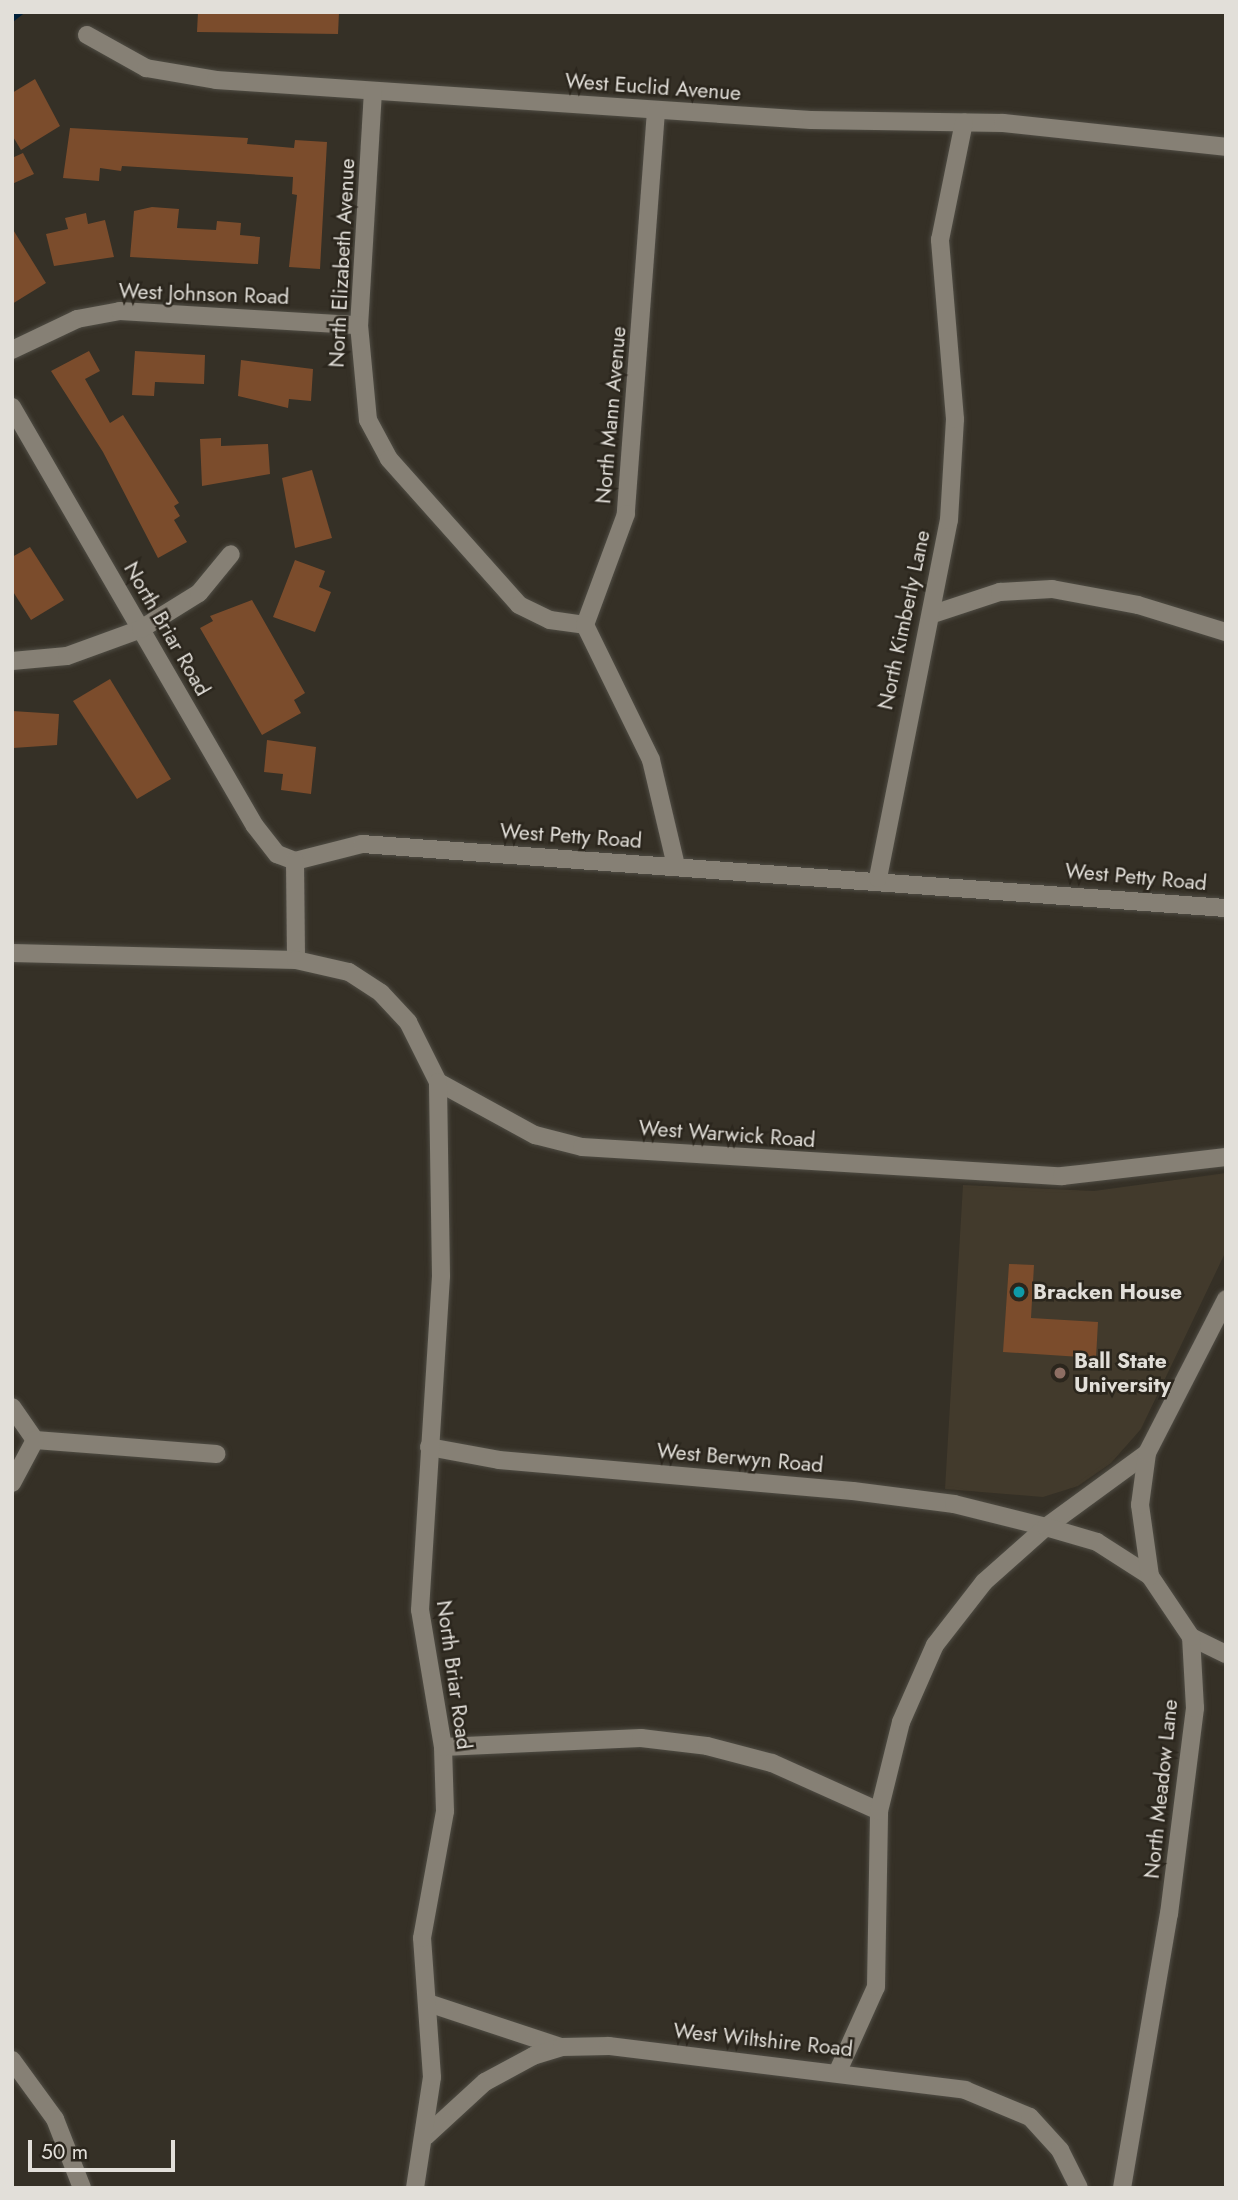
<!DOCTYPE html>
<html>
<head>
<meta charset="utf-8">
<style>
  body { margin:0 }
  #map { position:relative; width:1238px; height:2200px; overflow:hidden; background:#353026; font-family:Jost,sans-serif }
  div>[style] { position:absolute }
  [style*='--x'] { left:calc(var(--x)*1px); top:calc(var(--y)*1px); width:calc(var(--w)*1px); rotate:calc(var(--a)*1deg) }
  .built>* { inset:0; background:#423a2c }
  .stream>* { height:6px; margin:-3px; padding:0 3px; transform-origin:3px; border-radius:3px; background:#002039 }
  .building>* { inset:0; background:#7b4c2c }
  .roads { filter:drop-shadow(0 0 2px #4f4c44) drop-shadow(0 0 2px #4f4c44) }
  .minor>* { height:18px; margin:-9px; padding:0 9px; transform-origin:9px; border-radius:9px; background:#868075 }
  .dots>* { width:19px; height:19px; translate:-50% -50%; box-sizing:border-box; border:4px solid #2b261d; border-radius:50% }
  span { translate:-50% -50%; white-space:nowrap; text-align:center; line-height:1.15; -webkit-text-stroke:5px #2b261d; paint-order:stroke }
  .street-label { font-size:21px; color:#e2dfd9 }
  .poi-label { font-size:21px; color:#e2dfd9; font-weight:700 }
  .left { translate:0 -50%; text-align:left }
  .frame { position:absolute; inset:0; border:14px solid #e2dfd9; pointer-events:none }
  .scale { position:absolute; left:28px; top:2140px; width:147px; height:32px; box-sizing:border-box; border:4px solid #e2dfd9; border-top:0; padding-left:9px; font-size:21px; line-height:24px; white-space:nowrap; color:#e2dfd9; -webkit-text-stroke:5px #2b261d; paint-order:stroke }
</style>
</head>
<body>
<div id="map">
  <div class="built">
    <div style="clip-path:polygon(1226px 1173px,1226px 1251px,1141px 1429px,1111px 1463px,1078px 1486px,1043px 1497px,945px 1489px,963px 1185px,1094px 1191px)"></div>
  </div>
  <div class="stream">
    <div style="--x:12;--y:19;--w:11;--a:-38"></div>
  </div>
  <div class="building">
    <div style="clip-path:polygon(198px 12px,339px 12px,338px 34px,197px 32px)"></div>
    <div style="clip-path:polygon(35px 79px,60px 126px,21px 150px,12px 135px,12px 93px)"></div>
    <div style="clip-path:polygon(70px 128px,248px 138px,247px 144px,294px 148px,295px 140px,327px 142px,320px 269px,289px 267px,297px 195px,292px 194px,293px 177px,122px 166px,121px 171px,100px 168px,99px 181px,63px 178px)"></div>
    <div style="clip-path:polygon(23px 153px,34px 174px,12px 184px,12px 158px)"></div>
    <div style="clip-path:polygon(152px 207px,179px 209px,177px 228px,216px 230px,217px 221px,241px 223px,240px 235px,260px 237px,258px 264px,130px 257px,134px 211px)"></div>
    <div style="clip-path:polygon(86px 213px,88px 224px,105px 220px,114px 257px,54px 266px,46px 234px,68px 229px,65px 218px)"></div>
    <div style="clip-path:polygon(12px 228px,46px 283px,12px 304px)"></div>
    <div style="clip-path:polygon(89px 351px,100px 371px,85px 379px,110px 423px,123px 415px,179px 503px,174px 506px,180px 516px,174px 520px,187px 542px,158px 558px,103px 452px,51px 371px)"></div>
    <div style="clip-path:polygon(135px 351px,205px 355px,204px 384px,155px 382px,154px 396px,132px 395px)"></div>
    <div style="clip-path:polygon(241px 360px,313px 369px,311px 401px,289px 399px,288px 408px,238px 396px)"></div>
    <div style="clip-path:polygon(221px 438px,221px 446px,268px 444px,270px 474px,202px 486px,200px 439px)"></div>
    <div style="clip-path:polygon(312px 470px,332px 538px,295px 548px,282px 478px)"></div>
    <div style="clip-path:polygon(30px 547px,64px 600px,31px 620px,12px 590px,12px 557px)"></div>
    <div style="clip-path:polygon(295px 560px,325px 571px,319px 587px,331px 592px,315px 632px,273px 617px)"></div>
    <div style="clip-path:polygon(252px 600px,305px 693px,294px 700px,301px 713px,262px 735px,200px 628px,213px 621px,210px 616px)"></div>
    <div style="clip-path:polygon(110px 679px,171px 779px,137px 799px,73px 701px)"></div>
    <div style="clip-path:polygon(12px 711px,59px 714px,57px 745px,13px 748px)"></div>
    <div style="clip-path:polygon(267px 740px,316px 747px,311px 794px,281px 790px,283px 774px,264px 772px)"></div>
    <div style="clip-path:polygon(1009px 1264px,1034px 1265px,1031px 1318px,1098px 1322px,1096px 1358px,1003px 1352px)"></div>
  </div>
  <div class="roads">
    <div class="minor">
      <div style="--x:87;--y:35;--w:68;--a:29.2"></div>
      <div style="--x:146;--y:68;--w:71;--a:9.7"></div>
      <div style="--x:216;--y:80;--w:596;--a:3.85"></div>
      <div style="--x:811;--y:120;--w:192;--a:0.9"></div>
      <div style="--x:1003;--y:123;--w:224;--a:6.1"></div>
      <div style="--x:373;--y:91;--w:234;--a:93.4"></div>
      <div style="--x:359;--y:325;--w:95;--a:84.6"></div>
      <div style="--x:368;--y:420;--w:44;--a:61.7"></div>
      <div style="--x:389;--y:459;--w:195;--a:48.3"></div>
      <div style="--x:519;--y:605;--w:34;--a:26"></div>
      <div style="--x:550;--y:620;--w:35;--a:8"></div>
      <div style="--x:656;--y:111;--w:404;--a:94.3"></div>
      <div style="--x:626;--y:514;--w:118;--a:110.3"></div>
      <div style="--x:585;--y:625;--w:150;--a:63.9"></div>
      <div style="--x:651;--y:760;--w:109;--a:76.7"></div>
      <div style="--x:12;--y:350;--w:72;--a:-25.5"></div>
      <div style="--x:77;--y:319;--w:44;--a:-10.5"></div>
      <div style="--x:120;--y:311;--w:239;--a:3.4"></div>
      <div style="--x:12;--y:407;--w:484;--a:59.9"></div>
      <div style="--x:255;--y:826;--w:36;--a:52"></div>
      <div style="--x:277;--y:854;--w:19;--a:21"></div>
      <div style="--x:933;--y:614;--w:71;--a:-18.2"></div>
      <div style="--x:1000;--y:592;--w:52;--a:-3.3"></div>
      <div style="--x:1052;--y:589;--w:87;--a:10.5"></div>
      <div style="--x:1138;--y:605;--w:92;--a:17.1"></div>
      <div style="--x:12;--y:661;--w:55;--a:-5.2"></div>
      <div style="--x:67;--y:656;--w:79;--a:-20"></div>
      <div style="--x:141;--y:629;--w:68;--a:-31.8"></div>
      <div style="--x:199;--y:593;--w:50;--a:-50.6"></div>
      <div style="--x:295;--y:861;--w:69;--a:-14.2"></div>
      <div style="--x:362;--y:844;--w:866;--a:4.24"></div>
      <div style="--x:295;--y:861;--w:99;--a:89.4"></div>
      <div style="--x:878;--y:878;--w:365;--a:-78.8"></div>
      <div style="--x:949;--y:520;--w:101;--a:-86.6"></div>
      <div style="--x:955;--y:419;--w:180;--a:-94.8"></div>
      <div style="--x:940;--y:240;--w:120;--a:-78.5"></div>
      <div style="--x:12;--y:953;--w:284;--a:1.4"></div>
      <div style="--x:296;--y:960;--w:54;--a:12.8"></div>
      <div style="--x:349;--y:972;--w:38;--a:33"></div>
      <div style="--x:381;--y:993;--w:40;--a:47"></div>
      <div style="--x:408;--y:1022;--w:67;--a:63.4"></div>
      <div style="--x:438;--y:1082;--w:111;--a:28.7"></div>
      <div style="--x:535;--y:1135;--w:49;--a:14.3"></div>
      <div style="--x:582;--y:1147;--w:481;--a:3.5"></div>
      <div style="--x:1062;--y:1176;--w:165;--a:-6.6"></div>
      <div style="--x:12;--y:1407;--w:40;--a:55.1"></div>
      <div style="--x:35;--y:1440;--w:182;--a:4.4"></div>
      <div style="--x:429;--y:1447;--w:71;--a:10.5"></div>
      <div style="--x:499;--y:1460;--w:355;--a:5"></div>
      <div style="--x:853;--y:1491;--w:102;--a:7.3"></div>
      <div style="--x:954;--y:1504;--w:95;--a:14"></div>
      <div style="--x:1046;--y:1527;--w:125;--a:-36.2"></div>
      <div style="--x:12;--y:1483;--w:49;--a:-61.9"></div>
      <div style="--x:1191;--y:1637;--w:39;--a:26"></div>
      <div style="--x:443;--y:1747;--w:198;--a:-2.6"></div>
      <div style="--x:641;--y:1738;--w:66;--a:6.9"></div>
      <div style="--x:707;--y:1746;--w:67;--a:14.7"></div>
      <div style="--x:772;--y:1763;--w:117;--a:24.2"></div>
      <div style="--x:428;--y:2003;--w:140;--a:18.3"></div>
      <div style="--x:12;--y:2060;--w:73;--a:53.9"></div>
      <div style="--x:55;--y:2119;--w:74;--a:68.6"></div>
      <div style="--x:838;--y:2071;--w:92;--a:-65.7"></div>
      <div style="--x:876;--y:1987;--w:176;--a:-89"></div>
      <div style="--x:879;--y:1811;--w:92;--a:-76.1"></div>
      <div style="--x:901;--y:1722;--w:84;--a:-66.2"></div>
      <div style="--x:935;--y:1645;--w:80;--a:-52.1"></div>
      <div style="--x:984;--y:1582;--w:83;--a:-41.6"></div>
      <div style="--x:1046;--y:1527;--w:53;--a:16.4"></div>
      <div style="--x:1097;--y:1542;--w:63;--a:32.7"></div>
      <div style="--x:426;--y:2136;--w:80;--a:-42.5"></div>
      <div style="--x:485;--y:2082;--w:55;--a:-28.4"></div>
      <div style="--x:533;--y:2056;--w:30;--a:-17"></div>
      <div style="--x:562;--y:2047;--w:47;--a:-1.2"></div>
      <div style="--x:609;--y:2046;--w:359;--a:7"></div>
      <div style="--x:965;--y:2090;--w:70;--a:22.6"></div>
      <div style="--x:1030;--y:2117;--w:45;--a:47.7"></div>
      <div style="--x:1060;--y:2150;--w:42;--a:63.4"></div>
      <div style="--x:415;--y:2188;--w:112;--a:-81.3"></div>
      <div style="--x:432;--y:2077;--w:139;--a:-94.1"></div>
      <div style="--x:422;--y:1938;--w:129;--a:-79.7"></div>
      <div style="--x:445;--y:1811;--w:64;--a:-91.8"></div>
      <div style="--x:443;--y:1747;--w:139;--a:-99.5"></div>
      <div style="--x:420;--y:1610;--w:335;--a:-86.4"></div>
      <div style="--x:441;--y:1276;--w:194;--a:-90.9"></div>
      <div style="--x:1122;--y:2188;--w:278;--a:-80.3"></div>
      <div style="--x:1169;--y:1914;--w:208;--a:-82.8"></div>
      <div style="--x:1195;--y:1708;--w:71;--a:-93.2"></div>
      <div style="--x:1191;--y:1637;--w:73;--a:-123.9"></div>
      <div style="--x:1150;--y:1576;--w:72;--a:-98"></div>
      <div style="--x:1140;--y:1505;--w:52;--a:-82.3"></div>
      <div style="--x:1147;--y:1453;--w:173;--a:-62.8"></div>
    </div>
  </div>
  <div class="dots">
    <div style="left:1019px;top:1292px;background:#0f9aa8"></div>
    <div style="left:1060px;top:1373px;background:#8d6e63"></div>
  </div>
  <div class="street-label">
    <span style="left:653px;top:87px;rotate:4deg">West Euclid Avenue</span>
    <span style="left:342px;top:263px;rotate:-87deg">North Elizabeth Avenue</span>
    <span style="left:204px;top:294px;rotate:2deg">West Johnson Road</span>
    <span style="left:611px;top:415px;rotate:-85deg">North Mann Avenue</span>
    <span style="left:904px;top:620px;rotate:-78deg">North Kimberly Lane</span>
    <span style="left:167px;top:629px;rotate:60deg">North Briar Road</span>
    <span style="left:571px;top:836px;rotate:4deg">West Petty Road</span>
    <span style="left:1136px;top:877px;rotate:5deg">West Petty Road</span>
    <span style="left:727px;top:1134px;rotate:4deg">West Warwick Road</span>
    <span style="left:740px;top:1458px;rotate:5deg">West Berwyn Road</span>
    <span style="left:454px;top:1675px;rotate:82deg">North Briar Road</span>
    <span style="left:1161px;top:1789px;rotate:-84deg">North Meadow Lane</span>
    <span style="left:763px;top:2040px;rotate:6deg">West Wiltshire Road</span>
  </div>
  <div class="poi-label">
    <span class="left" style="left:1033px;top:1292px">Bracken House</span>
    <span class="left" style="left:1074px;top:1373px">Ball State<br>University</span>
  </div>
  <div class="frame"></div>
  <div class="scale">50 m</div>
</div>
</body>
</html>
